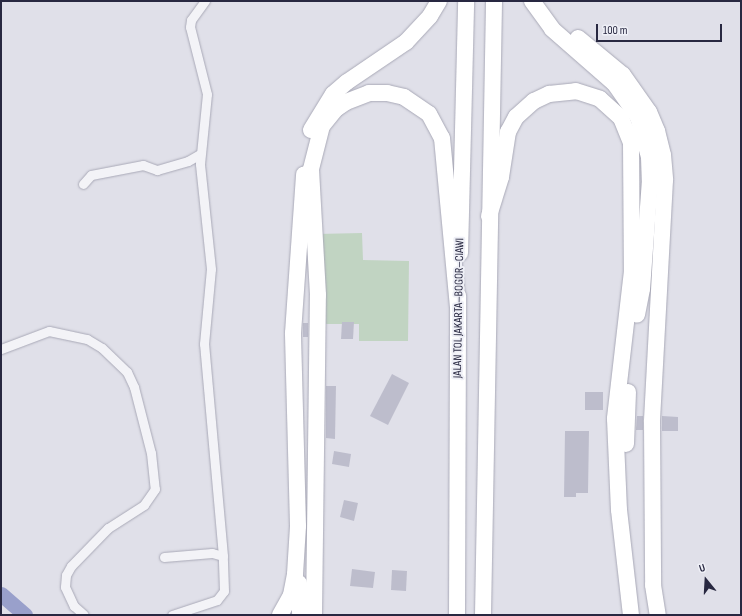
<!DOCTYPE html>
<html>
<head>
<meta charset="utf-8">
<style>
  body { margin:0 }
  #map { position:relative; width:742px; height:616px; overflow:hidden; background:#e0e0e9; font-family:"Sofia Sans Condensed",sans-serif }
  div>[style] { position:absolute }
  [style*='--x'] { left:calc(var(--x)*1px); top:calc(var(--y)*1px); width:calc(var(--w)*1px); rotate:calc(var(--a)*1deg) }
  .green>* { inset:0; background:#c1d4c2 }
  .river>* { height:15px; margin:-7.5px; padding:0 7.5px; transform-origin:7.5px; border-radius:7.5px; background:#99a0cb }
  .building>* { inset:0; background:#bdbdcc }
  .roads { filter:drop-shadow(0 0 1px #a9a9b7) drop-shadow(0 0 1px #a9a9b7) }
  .minor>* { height:9px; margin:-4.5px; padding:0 4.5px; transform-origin:4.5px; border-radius:4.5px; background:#f3f3f7 }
  .motorway>* { height:16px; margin:-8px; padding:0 8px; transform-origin:8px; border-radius:8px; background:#fff }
  span { translate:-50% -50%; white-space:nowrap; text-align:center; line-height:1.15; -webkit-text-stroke:4px #eff0f7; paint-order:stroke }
  .street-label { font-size:12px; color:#282841 }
  .frame { position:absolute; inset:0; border:2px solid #282841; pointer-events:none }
  .north { position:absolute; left:686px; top:560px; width:40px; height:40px; -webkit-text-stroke:3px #eff0f7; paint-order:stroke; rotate:342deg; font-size:11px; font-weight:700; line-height:16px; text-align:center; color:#282841 }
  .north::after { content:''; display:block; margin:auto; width:14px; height:18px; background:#282841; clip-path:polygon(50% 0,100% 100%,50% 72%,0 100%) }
  .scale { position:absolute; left:596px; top:24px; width:126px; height:18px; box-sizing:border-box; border:2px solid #282841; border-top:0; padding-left:5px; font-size:12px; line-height:14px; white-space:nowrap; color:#282841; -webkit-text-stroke:3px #eff0f7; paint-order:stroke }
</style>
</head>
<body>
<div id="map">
  <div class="green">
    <div style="clip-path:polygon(362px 233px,363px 260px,409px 261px,408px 341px,359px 341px,359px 324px,318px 324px,317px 234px)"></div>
  </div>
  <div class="river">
    <div style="--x:1;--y:594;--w:32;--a:41"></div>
  </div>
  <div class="building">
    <div style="clip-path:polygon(342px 322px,354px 322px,353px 339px,341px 339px)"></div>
    <div style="clip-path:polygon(303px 323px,308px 323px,308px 337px,303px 337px)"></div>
    <div style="clip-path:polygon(392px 374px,409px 383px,388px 425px,370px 416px)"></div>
    <div style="clip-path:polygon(326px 386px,336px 386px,335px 439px,326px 438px)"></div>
    <div style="clip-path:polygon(585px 392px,603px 392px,603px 410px,585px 410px)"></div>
    <div style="clip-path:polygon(637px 416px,643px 416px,643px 430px,636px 430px)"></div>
    <div style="clip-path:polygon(662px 416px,678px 417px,678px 431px,662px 431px)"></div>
    <div style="clip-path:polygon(565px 431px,589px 431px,588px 493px,576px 493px,576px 497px,564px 497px)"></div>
    <div style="clip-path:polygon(334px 451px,351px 454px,349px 467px,332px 464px)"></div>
    <div style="clip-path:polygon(344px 500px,358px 503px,354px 521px,340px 517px)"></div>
    <div style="clip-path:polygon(352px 569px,375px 572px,373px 588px,350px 586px)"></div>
    <div style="clip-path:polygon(392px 570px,407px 571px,406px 591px,391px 590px)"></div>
  </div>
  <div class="roads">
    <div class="minor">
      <div style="--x:83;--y:184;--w:12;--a:-48"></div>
      <div style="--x:91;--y:175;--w:53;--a:-10.9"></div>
      <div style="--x:143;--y:165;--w:15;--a:20"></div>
      <div style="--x:157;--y:170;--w:32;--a:-16"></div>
      <div style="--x:188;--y:161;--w:14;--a:-30"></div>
      <div style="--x:1;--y:349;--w:51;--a:-20.6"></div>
      <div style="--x:49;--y:331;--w:39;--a:12"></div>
      <div style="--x:87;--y:339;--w:17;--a:31"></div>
      <div style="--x:102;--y:348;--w:35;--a:44"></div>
      <div style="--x:127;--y:372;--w:17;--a:65"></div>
      <div style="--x:134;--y:387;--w:68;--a:75.6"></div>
      <div style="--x:151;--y:453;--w:36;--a:84"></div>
      <div style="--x:155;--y:489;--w:19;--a:125"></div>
      <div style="--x:144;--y:505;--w:43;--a:147.4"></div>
      <div style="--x:108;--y:528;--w:53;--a:134.2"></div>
      <div style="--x:71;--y:566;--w:10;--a:119"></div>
      <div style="--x:66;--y:575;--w:12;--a:95"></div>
      <div style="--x:65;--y:587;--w:21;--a:65"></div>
      <div style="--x:74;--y:606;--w:13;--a:42"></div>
      <div style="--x:164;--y:557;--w:48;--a:-4.8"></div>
      <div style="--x:212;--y:553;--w:11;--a:15"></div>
      <div style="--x:172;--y:615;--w:47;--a:-18.4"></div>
      <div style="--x:217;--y:600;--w:11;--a:-52"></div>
      <div style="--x:224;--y:591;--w:35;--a:-92"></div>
      <div style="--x:223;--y:556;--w:213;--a:-95.1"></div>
      <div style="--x:204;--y:344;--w:75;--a:-84.7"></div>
      <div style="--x:211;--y:269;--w:106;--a:-96"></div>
      <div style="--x:200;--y:164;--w:70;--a:-84.3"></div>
      <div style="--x:207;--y:94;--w:69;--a:-104.2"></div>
      <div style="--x:190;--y:27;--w:7;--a:-82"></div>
      <div style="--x:191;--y:20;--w:24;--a:-54"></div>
    </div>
    <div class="motorway">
      <div style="--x:532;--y:1;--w:34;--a:54"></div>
      <div style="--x:552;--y:29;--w:82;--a:41.1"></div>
      <div style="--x:614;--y:83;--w:42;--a:54.8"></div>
      <div style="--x:638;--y:117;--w:41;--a:74.6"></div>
      <div style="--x:649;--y:157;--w:23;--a:88"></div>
      <div style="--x:650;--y:180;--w:109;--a:94.2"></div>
      <div style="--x:642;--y:289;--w:26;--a:101"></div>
      <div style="--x:578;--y:38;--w:58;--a:39.4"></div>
      <div style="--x:623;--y:75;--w:45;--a:54.9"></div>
      <div style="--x:649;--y:112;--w:21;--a:67"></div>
      <div style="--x:657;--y:131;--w:25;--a:76"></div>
      <div style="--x:663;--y:155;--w:25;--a:85"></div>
      <div style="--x:665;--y:180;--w:242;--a:93.1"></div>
      <div style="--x:652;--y:422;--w:163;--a:89.6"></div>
      <div style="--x:653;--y:585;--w:30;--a:81"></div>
      <div style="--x:311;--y:130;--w:42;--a:-58.6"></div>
      <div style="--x:333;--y:94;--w:18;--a:-41"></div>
      <div style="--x:347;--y:82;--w:71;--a:-34.1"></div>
      <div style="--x:406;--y:42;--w:35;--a:-47"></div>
      <div style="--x:430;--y:16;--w:17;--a:-59"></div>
      <div style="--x:489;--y:216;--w:41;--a:-72.9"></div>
      <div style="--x:501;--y:177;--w:46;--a:-81.2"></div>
      <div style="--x:508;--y:132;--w:17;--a:-62"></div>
      <div style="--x:516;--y:117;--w:24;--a:-42"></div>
      <div style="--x:534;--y:101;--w:17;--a:-25"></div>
      <div style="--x:549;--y:94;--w:27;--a:-6"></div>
      <div style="--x:576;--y:91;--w:25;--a:18"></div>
      <div style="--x:600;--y:99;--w:28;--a:42"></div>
      <div style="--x:621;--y:118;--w:27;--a:68"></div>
      <div style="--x:631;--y:143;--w:128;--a:89.6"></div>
      <div style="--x:632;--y:271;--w:149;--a:96.6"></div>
      <div style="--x:615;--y:419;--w:91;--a:87.5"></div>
      <div style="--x:619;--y:510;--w:106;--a:83.5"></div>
      <div style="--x:460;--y:253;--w:252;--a:-88.6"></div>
      <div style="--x:626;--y:444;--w:52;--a:-87.8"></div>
      <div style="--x:299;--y:583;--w:32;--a:88"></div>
      <div style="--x:280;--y:615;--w:23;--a:-61"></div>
      <div style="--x:291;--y:595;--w:21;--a:-79"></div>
      <div style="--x:295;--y:574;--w:48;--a:-86.4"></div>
      <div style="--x:298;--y:526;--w:193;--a:-91.5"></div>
      <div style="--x:293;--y:333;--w:159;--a:-86"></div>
      <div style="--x:314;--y:615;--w:320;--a:-89.3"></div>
      <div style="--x:318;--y:295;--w:126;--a:-93.2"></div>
      <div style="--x:311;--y:169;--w:44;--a:-75.7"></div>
      <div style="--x:322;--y:126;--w:22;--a:-51"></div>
      <div style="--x:336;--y:109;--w:12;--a:-35"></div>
      <div style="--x:346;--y:102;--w:25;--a:-21"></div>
      <div style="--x:369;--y:93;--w:18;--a:0"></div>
      <div style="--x:387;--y:93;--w:17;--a:13"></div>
      <div style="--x:404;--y:97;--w:30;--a:34"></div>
      <div style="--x:429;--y:114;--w:27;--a:62"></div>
      <div style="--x:442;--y:138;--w:171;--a:84.6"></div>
      <div style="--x:457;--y:615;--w:319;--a:-89.8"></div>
      <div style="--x:483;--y:615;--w:614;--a:-88.97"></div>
    </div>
  </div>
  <div class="street-label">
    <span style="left:459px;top:308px;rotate:-89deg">JALAN TOL JAKARTA–BOGOR–CIAWI</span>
  </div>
  <div class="frame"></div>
  <div class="north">U</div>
  <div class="scale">100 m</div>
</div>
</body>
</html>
